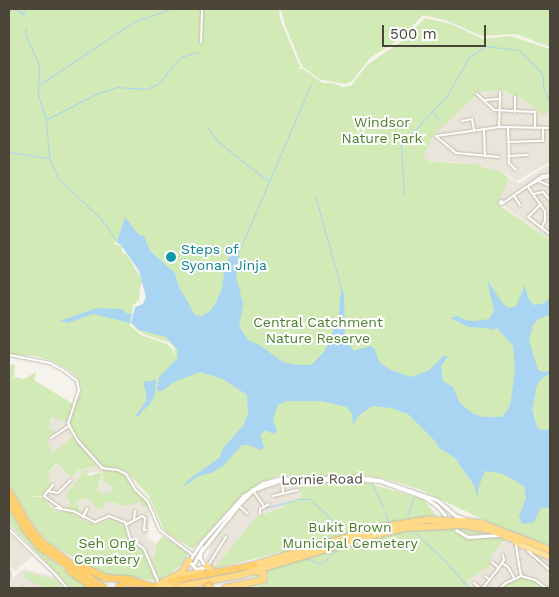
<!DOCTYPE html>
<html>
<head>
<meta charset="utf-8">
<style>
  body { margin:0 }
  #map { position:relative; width:559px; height:597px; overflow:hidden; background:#f6f3ec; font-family:"Work Sans",sans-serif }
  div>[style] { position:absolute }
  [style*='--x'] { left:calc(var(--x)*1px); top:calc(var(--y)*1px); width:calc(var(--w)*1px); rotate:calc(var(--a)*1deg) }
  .residential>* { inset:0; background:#eae5da }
  .green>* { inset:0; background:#d2eab5 }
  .water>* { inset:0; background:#a9d4f2 }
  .stream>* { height:1px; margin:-0.5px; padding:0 0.5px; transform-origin:0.5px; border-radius:0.5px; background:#a9d4f2 }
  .tertiary-tunnel>* { height:3px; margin-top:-1.5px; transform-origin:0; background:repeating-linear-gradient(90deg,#d4d0c8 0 3px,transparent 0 4.5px) }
  .roads { filter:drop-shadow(0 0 1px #c2bbae) drop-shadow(0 0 1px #c2bbae) }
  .minor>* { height:2px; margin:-1px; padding:0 1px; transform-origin:1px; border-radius:1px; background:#fff }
  .tertiary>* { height:3px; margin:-1.5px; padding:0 1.5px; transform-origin:1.5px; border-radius:1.5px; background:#fff }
  .primary>* { height:5px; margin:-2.5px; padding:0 2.5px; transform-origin:2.5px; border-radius:2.5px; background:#ffe39c }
  .trunk>* { height:5.5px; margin:-2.75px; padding:0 2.75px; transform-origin:2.75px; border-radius:2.75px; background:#ffd985 }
  .motorway>* { height:6px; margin:-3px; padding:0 3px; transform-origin:3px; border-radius:3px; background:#ffcf6e }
  .bridges { filter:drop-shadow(0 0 1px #e0a43c) drop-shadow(0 0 1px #e0a43c) }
  .trunk-bridge>* { height:5.5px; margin:-2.75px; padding:0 2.75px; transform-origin:2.75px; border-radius:2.75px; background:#ffd985 }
  .dots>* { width:14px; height:14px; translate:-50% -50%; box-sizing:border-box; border:2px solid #fff; border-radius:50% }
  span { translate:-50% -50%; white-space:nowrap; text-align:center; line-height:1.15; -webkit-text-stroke:4px #fff; paint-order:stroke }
  .park-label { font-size:14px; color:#4a7f2a }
  .culture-label { font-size:14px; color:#0d838f }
  .left { translate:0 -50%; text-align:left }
  .street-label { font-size:14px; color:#4b4439 }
  .frame { position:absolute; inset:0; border:10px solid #4b4439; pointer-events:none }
  .scale { position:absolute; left:382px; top:25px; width:104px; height:22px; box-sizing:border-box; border:2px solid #4b4439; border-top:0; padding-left:6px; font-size:15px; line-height:18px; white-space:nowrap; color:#4b4439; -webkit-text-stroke:4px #fff; paint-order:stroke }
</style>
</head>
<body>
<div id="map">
  <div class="residential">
    <div style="clip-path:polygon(501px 90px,521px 98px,543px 115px,550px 112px,550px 162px,516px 181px,499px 170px,491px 171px,484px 166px,464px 163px,431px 162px,422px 158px,433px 136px,471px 98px,479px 92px)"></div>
    <div style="clip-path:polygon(550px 164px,550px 240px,501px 204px,497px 205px,509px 178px,519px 183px)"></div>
    <div style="clip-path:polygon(53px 417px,66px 422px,73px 436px,52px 453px,46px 440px,55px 431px,49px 429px)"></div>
    <div style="clip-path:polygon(83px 449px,103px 470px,104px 475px,113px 482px,121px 499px,84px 487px,100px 485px,102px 475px,100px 472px,87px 473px,87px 471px,65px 496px,69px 499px,70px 505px,64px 512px,54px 511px,42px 496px,47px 490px,48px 479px,52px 469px,58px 464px,70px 476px,71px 467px)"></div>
    <div style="clip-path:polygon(298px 483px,302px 496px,300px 498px,285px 504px,285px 507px,256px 517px,213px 569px,206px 559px,213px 540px,251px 494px,268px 486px)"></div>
    <div style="clip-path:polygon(85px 498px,113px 502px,123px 506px,141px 502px,150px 506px,148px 539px,156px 544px,155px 556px,152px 561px,147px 561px,143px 550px,128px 539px,125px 531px,111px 518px,97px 525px,82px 520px,77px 501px)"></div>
    <div style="clip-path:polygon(9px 533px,33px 556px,15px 571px,9px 566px)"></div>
    <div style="clip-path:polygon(505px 540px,515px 545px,520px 575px,499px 588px,471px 588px,467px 581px,490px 564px,488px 559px)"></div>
    <div style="clip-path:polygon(517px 545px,525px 550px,526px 548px,550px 558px,550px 588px,536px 579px,521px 576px)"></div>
    <div style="clip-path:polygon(24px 569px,65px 580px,71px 588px,9px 588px,9px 581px)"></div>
  </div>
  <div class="green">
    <div style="clip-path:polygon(evenodd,9px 9px,279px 9px,280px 19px,300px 67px,298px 70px,302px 68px,322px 83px,334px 83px,342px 87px,351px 86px,367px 65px,402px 41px,425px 18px,451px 24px,483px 39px,510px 36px,550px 49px,550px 112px,543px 115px,521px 98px,501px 90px,479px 92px,433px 136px,423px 158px,431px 162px,477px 164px,491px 170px,499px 170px,509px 178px,498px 204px,550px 240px,550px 545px,539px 543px,505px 530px,419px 489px,383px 478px,363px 475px,278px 476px,259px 483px,239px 499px,193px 549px,165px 532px,149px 496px,126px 471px,101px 468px,70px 428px,70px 417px,82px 388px,77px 377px,66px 368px,52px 361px,37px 356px,9px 354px,9px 9px,118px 240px,140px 268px,147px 294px,135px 328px,145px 335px,169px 342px,174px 347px,175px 354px,174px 357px,173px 350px,167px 344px,141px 335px,130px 326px,133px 305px,139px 300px,140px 287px,143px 282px,127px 255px,122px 252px,122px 246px,114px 244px,118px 240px)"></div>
    <div style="clip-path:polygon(281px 9px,550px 9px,550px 47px,516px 34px,481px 36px,448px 21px,423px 15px,400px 39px,370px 58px,352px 81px,345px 84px,319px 79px,302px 66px,285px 25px)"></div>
    <div style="clip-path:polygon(11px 364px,15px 365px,14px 377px,24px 379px,36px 372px,34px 380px,73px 404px,67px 422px,52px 417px,49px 428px,55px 431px,47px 440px,52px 453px,73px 436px,98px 466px,78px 470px,71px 477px,57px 463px,45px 475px,52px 469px,48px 479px,52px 483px,42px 496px,29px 497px,43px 497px,54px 511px,64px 512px,70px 505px,69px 499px,65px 496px,84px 471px,87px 470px,88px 475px,91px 476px,100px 472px,102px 475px,97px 491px,108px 494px,114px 488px,103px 482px,103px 470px,118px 471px,126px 475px,134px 489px,150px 506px,142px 507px,141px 502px,123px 506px,113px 502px,104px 502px,104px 507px,99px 510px,93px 505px,90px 499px,85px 498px,77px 501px,82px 520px,97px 525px,111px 518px,126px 525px,128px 539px,143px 550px,157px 581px,128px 576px,113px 578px,95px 571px,51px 544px,36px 529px,9px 485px,9px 370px)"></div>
    <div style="clip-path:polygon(360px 481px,423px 499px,437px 516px,423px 517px,424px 529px,467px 528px,492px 534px,469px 535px,455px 530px,465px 537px,498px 537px,505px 539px,489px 558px,491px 564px,467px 581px,471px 588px,235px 588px,253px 588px,264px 584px,267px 580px,268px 570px,264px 583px,255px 586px,243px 586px,261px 582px,262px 572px,284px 564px,281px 552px,213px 569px,256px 517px,284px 507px,285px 504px,300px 498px,302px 496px,298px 483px)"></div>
    <div style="clip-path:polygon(9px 509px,17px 524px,39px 551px,91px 588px,71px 588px,9px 524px)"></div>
    <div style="clip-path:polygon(163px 536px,189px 553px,181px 565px,160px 580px,151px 561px,155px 556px,156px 544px)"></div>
    <div style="clip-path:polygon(25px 571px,58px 581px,63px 588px,46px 588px,33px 583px,24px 576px)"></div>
    <div style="clip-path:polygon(519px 577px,533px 580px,544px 588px,501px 588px)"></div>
  </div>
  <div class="water">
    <div style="clip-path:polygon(125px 217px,139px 235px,144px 236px,150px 251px,175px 273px,178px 285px,195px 315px,202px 316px,209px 312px,216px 303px,222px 288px,225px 266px,234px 248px,240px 248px,236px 276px,243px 304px,239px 326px,248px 340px,259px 345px,283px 362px,296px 365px,311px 365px,324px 352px,331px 337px,339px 314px,341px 288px,344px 293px,345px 340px,354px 351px,370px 346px,374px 348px,380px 363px,391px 370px,411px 377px,428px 371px,443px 356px,448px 356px,441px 366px,443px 381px,453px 387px,460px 403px,472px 413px,483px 417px,502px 417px,510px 406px,515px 370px,513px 346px,497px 328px,490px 330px,488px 328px,468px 327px,451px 318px,458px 316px,465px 320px,474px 321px,489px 319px,494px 311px,487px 280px,504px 305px,509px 308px,516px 306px,525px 285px,528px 298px,533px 305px,545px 303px,550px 297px,550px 315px,538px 319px,533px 325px,529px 340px,538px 370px,543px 372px,550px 371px,550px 374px,541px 379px,537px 385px,532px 409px,537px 427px,541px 430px,550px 429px,550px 508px,541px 508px,534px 522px,522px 524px,519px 516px,526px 498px,524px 486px,503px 474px,485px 471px,478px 488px,478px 498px,474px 485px,455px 458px,439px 448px,435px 441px,408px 414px,391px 408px,373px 406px,359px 415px,353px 425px,352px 414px,347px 407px,321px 401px,286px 401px,278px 405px,273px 419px,277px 431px,273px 434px,266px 430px,260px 435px,264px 448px,261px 450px,249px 445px,242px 445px,223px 466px,211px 473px,199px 476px,182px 488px,188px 480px,219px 458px,224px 447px,243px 426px,248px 414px,247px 395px,223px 379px,200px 372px,174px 382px,162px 391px,157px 391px,159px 377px,177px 359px,178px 350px,166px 337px,139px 330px,131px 323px,135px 307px,143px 304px,146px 297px,139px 271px,121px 245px,117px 242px)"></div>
    <div style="clip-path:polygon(97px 308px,122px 309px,126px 313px,132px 314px,130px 323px,93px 314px,68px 323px,60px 321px)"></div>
    <div style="clip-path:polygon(156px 380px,155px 394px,150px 404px,137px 417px,136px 415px,146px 401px,146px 392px,143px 382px)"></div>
  </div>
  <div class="stream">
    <div style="--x:15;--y:9;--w:9;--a:32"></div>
    <div style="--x:23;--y:15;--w:6;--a:-81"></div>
    <div style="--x:26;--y:27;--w:7;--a:98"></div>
    <div style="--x:25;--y:34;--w:34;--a:66"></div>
    <div style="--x:39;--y:65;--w:30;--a:92"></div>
    <div style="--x:38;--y:95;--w:26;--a:72"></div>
    <div style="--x:46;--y:120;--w:38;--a:85"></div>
    <div style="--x:49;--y:158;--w:22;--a:66"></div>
    <div style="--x:58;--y:178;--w:59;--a:43.6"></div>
    <div style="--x:101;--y:219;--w:29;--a:54"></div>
    <div style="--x:40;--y:84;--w:112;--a:-33.7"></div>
    <div style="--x:133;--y:22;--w:40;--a:-18.9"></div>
    <div style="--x:544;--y:89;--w:17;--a:69"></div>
    <div style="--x:433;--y:111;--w:11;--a:56"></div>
    <div style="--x:47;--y:119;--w:55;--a:-27"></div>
    <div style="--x:96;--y:94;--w:22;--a:-18"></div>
    <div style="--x:117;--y:87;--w:29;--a:4"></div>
    <div style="--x:146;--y:89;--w:13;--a:-23"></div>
    <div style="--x:158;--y:84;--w:35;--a:-50"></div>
    <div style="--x:181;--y:57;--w:17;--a:-17"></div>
    <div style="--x:208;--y:128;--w:17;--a:54"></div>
    <div style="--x:218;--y:142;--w:62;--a:37.8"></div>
    <div style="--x:9;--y:152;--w:39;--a:9"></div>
    <div style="--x:315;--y:195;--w:97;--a:74.4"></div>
    <div style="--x:404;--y:196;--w:51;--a:-93.4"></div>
    <div style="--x:401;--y:145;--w:69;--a:-47.3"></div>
    <div style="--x:448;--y:94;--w:43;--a:-60.4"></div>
    <div style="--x:469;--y:57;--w:20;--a:-33"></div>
    <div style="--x:486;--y:46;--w:33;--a:7"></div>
    <div style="--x:519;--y:50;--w:28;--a:45"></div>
    <div style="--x:539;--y:70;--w:8;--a:60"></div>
    <div style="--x:543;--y:77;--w:9;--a:90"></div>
    <div style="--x:240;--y:249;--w:180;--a:-66.7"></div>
    <div style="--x:371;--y:482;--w:30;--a:64"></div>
    <div style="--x:265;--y:508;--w:34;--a:-15"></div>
    <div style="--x:298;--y:499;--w:12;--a:0"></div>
    <div style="--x:310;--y:499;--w:51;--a:43.4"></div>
    <div style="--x:385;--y:513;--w:13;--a:72"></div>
    <div style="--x:407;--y:515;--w:18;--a:-68"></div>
    <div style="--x:416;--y:533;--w:42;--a:44"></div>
    <div style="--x:446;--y:562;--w:35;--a:49"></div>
    <div style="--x:281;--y:541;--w:17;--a:33"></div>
    <div style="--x:306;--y:558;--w:16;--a:22"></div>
    <div style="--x:321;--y:564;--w:22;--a:-43"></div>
  </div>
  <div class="tertiary-tunnel">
    <div style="--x:197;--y:576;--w:15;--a:53"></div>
  </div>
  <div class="roads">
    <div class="minor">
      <div style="--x:201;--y:42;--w:33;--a:-88"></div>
      <div style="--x:477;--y:94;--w:23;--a:43"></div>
      <div style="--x:494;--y:110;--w:41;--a:2.8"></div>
      <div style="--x:535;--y:112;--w:16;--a:90"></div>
      <div style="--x:485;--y:100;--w:15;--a:-4"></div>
      <div style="--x:515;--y:112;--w:15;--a:-90"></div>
      <div style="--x:462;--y:121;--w:10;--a:-11"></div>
      <div style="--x:472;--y:119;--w:11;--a:80"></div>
      <div style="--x:499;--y:127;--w:35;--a:-88"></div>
      <div style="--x:508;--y:128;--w:35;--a:88"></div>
      <div style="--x:509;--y:163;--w:10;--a:45"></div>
      <div style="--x:484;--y:129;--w:27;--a:88"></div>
      <div style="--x:508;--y:142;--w:35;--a:-2"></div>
      <div style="--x:543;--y:141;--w:13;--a:-90"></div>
      <div style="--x:508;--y:156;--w:20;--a:-3"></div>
      <div style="--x:499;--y:157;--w:43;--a:-174.7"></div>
      <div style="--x:456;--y:153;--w:26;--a:-140"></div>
      <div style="--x:436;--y:136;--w:64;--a:-8.1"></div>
      <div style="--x:499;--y:127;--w:51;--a:1.1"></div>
      <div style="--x:539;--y:181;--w:12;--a:24"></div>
      <div style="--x:528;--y:187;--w:29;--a:55"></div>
      <div style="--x:545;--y:211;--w:10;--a:90"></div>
      <div style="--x:545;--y:221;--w:7;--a:117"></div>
      <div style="--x:523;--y:189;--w:23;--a:-29"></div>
      <div style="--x:543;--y:178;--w:7;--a:-8"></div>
      <div style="--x:534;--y:194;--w:9;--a:-13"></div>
      <div style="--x:543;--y:192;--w:11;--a:49"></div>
      <div style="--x:514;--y:196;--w:11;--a:56"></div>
      <div style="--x:502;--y:201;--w:2;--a:63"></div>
      <div style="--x:503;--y:203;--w:2;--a:153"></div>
      <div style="--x:501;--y:204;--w:2;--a:-117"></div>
      <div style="--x:500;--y:202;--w:2;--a:-27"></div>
      <div style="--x:503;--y:203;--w:47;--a:-34.7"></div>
      <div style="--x:542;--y:176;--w:8;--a:-7"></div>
      <div style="--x:541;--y:204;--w:18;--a:135"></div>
      <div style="--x:528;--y:217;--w:28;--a:38"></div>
      <div style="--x:9;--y:355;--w:42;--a:11"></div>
      <div style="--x:50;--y:363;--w:15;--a:28"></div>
      <div style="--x:63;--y:370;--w:18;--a:38"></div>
      <div style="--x:77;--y:381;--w:9;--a:77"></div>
      <div style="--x:79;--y:390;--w:35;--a:108"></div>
      <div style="--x:68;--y:423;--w:21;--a:61"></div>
      <div style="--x:78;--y:441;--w:36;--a:48"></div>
      <div style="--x:102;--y:468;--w:16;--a:7"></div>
      <div style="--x:118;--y:470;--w:9;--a:27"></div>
      <div style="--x:126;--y:474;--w:17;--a:59"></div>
      <div style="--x:135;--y:489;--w:18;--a:45"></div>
      <div style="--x:148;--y:502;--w:30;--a:67"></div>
      <div style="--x:160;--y:530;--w:41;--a:37.1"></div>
      <div style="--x:51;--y:438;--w:22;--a:-34"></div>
      <div style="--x:282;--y:481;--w:12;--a:85"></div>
      <div style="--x:53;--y:485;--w:14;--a:129"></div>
      <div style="--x:44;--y:496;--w:21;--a:35"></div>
      <div style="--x:252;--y:489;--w:21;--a:55"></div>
      <div style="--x:47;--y:491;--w:11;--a:10"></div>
      <div style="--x:58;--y:493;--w:18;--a:-45"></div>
      <div style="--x:273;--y:496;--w:25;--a:-14"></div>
      <div style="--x:239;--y:506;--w:11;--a:41"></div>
      <div style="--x:56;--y:508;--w:17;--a:10"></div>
      <div style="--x:73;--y:511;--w:25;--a:27"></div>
      <div style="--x:95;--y:522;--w:15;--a:-23"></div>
      <div style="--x:109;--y:516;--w:17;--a:21"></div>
      <div style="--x:125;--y:522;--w:17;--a:73"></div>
      <div style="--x:130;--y:538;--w:18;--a:38"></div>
      <div style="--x:144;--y:549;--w:38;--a:67"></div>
      <div style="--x:260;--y:514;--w:5;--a:-90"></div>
      <div style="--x:260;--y:509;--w:10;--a:-29"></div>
      <div style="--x:83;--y:517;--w:9;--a:-63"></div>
      <div style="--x:134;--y:519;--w:8;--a:-83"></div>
      <div style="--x:228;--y:520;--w:18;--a:-52"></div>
      <div style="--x:127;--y:524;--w:17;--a:-28"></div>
      <div style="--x:142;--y:516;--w:4;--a:34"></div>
      <div style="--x:145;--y:518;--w:12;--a:95"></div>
      <div style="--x:144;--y:530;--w:2;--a:0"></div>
      <div style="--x:9;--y:529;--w:64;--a:44.4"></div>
      <div style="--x:55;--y:574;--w:18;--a:49"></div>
      <div style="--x:516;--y:545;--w:31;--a:81"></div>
      <div style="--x:528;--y:551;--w:29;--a:41"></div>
      <div style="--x:492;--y:562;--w:9;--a:41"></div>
      <div style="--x:502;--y:563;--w:7;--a:34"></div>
      <div style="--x:508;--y:567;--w:13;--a:61"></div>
      <div style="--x:209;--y:564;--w:32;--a:-58"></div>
      <div style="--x:9;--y:572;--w:6;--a:90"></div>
      <div style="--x:485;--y:576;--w:6;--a:39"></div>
      <div style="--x:521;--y:576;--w:15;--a:16"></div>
      <div style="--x:535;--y:580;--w:14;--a:36"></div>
      <div style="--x:474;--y:583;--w:8;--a:40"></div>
      <div style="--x:22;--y:587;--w:1;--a:90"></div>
      <div style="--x:483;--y:588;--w:24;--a:-52"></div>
      <div style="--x:498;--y:569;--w:11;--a:-56"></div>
      <div style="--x:504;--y:560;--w:5;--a:-101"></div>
      <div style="--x:500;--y:588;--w:8;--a:-40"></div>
      <div style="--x:506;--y:583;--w:17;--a:-25"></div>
    </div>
    <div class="tertiary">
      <div style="--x:445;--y:515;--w:13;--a:-132"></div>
      <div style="--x:436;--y:505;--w:14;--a:-146"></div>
      <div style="--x:424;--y:497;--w:47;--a:-160"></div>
      <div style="--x:380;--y:481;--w:24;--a:-175"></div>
      <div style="--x:356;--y:479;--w:78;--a:178.5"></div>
      <div style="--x:278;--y:481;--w:27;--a:160"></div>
      <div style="--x:253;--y:490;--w:21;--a:135"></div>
      <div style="--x:238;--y:505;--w:61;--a:128.4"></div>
      <div style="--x:200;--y:553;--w:5;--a:90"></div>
      <div style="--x:200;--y:558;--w:11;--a:56"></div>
      <div style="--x:206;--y:567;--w:10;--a:169"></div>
      <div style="--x:196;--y:569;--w:11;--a:-131"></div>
      <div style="--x:189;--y:561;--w:22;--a:-56"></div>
      <div style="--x:201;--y:543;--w:63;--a:-48.2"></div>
      <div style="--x:243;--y:496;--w:24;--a:-33"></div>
      <div style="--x:263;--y:483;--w:16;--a:-15"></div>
      <div style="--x:278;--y:479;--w:80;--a:-1.4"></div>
      <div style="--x:358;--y:477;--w:21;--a:8"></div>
      <div style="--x:379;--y:480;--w:61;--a:19"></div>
      <div style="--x:437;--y:500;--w:25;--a:40"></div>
      <div style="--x:456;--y:516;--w:10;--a:17"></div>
      <div style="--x:456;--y:530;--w:14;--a:30"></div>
      <div style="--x:468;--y:537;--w:30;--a:-4"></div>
      <div style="--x:194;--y:563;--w:18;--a:-61"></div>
    </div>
    <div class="primary">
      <div style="--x:515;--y:542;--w:38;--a:23"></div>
    </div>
    <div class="trunk">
      <div style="--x:207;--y:566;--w:7;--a:45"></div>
      <div style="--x:251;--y:566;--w:136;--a:-16.7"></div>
      <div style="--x:381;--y:527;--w:47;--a:-8.7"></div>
      <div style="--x:427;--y:520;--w:37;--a:2"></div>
      <div style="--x:464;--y:521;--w:17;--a:7"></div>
      <div style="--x:481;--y:523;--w:74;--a:21.4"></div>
      <div style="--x:172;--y:577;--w:30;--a:-9"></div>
      <div style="--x:157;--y:586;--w:29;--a:-29"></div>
      <div style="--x:182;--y:572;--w:13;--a:-58"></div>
      <div style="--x:159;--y:588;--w:18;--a:-19"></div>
      <div style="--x:172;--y:588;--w:70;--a:-10.7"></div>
      <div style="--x:241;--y:575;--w:131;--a:-16.9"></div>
      <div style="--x:366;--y:537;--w:39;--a:-13"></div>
      <div style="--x:404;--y:528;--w:59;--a:-2.9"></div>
      <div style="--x:463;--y:525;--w:28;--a:10"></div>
      <div style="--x:491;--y:530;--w:31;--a:22"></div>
      <div style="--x:225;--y:588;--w:39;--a:-12"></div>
      <div style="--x:263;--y:580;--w:7;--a:-90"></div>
      <div style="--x:263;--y:573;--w:8;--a:-173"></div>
    </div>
    <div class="motorway">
      <div style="--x:9;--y:492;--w:42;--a:59.7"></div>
      <div style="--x:30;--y:528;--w:20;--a:49"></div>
      <div style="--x:43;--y:543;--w:76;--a:36.4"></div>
      <div style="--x:9;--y:502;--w:33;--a:59"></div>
      <div style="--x:26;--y:530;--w:22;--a:51"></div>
      <div style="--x:40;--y:547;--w:41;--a:34.1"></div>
      <div style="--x:82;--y:566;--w:27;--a:27"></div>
      <div style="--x:106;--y:578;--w:22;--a:3"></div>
      <div style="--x:128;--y:579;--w:27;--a:17"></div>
      <div style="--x:69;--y:570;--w:31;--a:36"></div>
      <div style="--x:171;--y:581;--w:85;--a:-10.9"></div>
      <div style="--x:118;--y:588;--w:10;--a:-37"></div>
      <div style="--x:126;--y:582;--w:6;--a:9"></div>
      <div style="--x:132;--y:583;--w:6;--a:51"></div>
      <div style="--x:175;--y:588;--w:2;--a:-27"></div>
    </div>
  </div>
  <div class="bridges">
    <div class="trunk-bridge">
      <div style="--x:209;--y:586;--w:2;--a:63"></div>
    </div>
  </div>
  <div class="dots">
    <div style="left:171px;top:257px;background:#0f9aa8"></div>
  </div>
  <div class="park-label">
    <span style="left:382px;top:130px">Windsor<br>Nature Park</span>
    <span style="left:318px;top:330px">Central Catchment<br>Nature Reserve</span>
    <span style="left:350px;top:535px">Bukit Brown<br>Municipal Cemetery</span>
    <span style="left:107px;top:551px">Seh Ong<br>Cemetery</span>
  </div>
  <div class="culture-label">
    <span class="left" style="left:181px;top:257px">Steps of<br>Syonan Jinja</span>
  </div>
  <div class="street-label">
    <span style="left:322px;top:479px;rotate:-1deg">Lornie Road</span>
  </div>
  <div class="frame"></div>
  <div class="scale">500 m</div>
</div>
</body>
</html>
